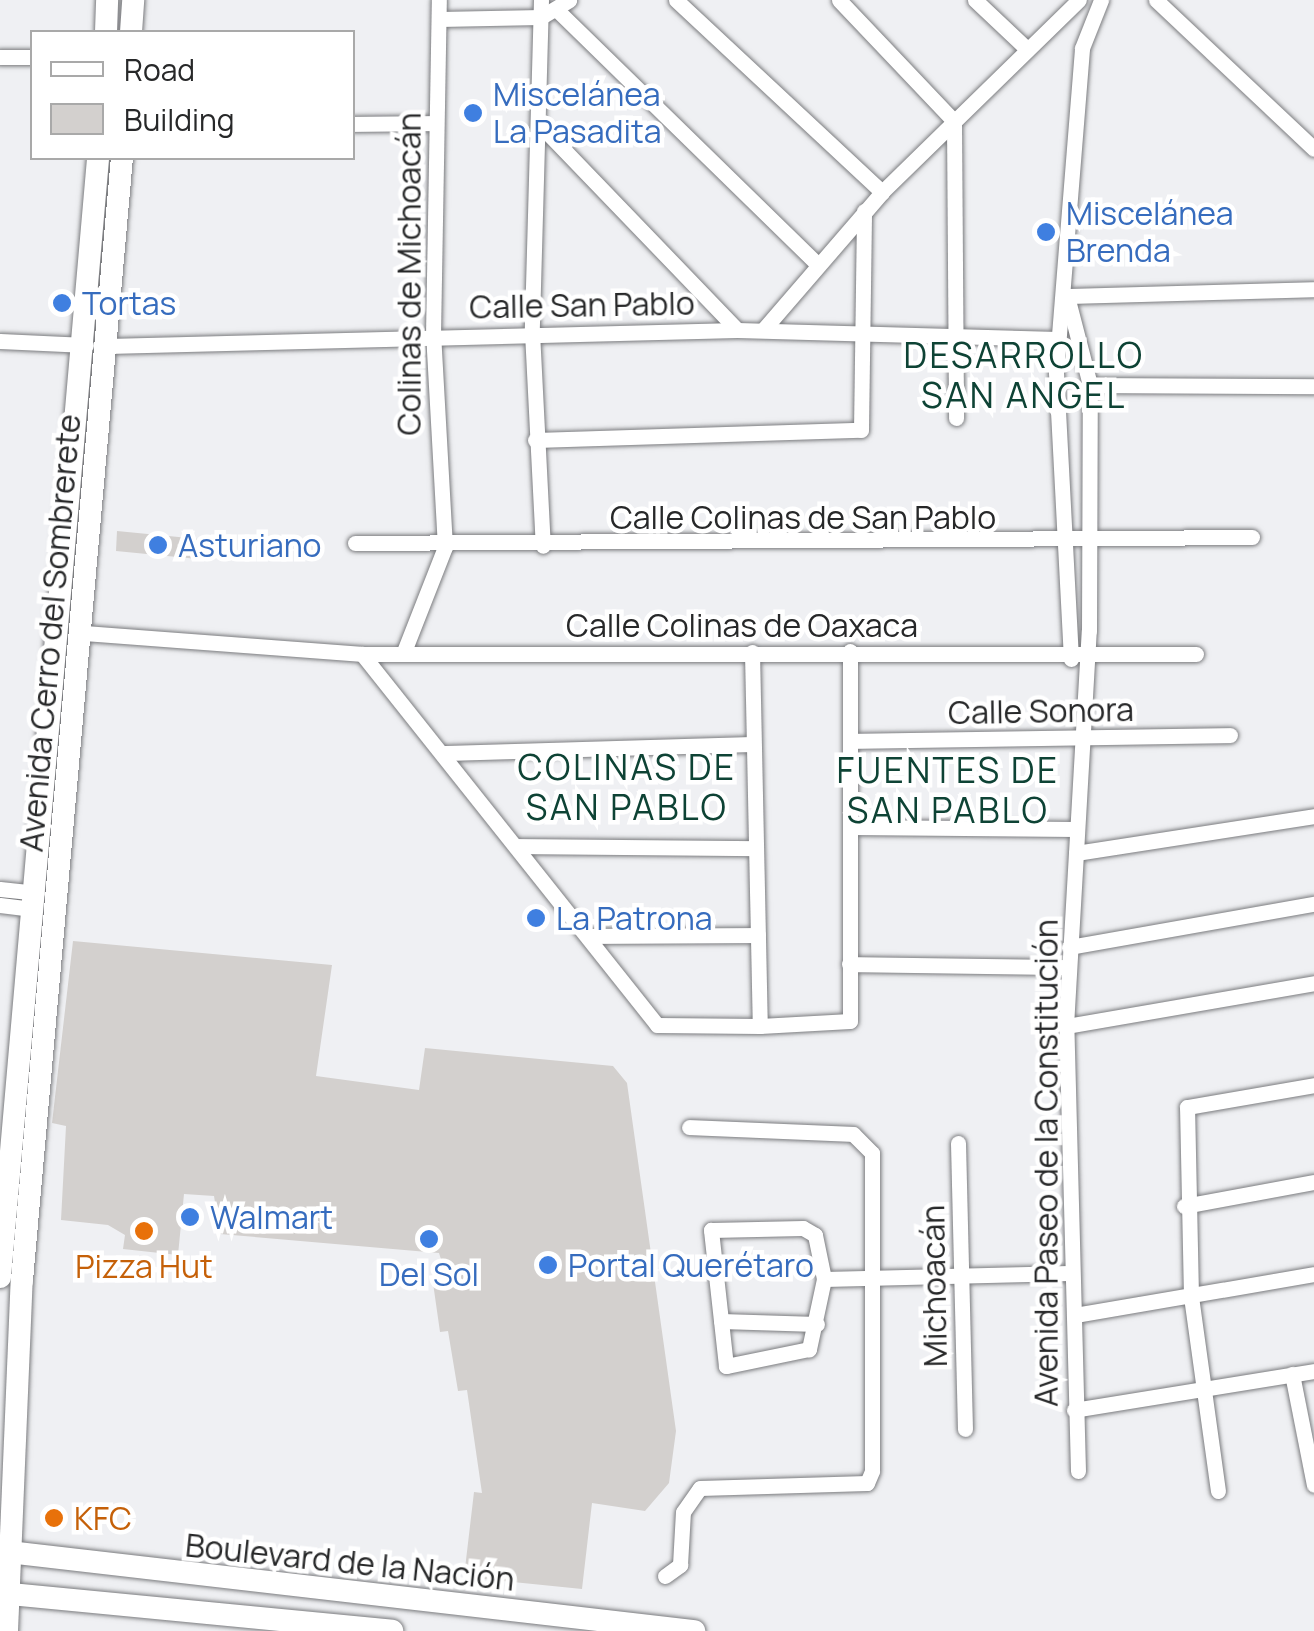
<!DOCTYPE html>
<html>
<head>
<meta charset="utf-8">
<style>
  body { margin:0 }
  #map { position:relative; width:1314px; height:1631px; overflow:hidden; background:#eff0f3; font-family:Manrope,sans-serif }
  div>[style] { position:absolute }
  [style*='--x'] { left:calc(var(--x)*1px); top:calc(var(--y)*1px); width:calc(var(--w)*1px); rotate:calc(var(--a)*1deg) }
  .building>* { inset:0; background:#d3d0ce }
  .roads { filter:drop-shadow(0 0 2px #7b7c7f) drop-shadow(0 0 2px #7b7c7f) }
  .minor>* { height:15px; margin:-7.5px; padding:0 7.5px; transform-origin:7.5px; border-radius:7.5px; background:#fff }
  .secondary>* { height:22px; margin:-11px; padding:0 11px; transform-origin:11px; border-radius:11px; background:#fff }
  .dots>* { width:28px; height:28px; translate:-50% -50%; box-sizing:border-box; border:5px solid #fff; border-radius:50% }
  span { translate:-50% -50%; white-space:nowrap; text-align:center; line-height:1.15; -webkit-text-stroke:9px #fff; paint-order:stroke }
  .shop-label { font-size:32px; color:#366cbe }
  .left { translate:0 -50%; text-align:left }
  .street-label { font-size:32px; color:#272829 }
  .food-label { font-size:32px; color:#c56008 }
  .neighbourhood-label { font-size:35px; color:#0e4335; letter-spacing:2.5px }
  .legend { position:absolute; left:30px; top:30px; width:325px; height:130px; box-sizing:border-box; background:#fff; border:2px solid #a9a9a9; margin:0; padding:12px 18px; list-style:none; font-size:30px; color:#272829 }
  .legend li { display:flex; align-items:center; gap:20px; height:50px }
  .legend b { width:50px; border:2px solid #a9a9a9 }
</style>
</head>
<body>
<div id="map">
  <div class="building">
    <div style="clip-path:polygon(117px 531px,199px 539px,198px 559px,116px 551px)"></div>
    <div style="clip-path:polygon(73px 941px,332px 965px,316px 1076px,419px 1090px,425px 1048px,613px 1066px,627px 1083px,676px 1431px,669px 1483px,645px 1511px,592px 1503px,582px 1589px,464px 1577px,474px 1492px,482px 1493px,467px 1390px,458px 1391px,448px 1331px,440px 1332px,432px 1276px,446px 1275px,439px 1253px,220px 1234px,214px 1196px,184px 1194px,178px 1255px,123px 1249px,125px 1235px,108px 1225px,61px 1220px,66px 1126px,52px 1123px)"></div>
  </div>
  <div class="roads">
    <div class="minor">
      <div style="--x:541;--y:0;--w:332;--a:91.6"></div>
      <div style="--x:532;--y:332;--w:214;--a:87.1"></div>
      <div style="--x:676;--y:0;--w:282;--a:43"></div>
      <div style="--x:839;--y:0;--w:167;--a:46.5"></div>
      <div style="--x:954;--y:121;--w:297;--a:89.6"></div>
      <div style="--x:975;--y:0;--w:71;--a:43.3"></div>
      <div style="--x:1156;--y:0;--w:217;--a:43.3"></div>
      <div style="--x:558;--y:11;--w:363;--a:44.3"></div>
      <div style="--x:439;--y:19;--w:102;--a:-1.1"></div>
      <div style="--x:541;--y:17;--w:33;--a:-31"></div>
      <div style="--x:0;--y:57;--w:32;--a:0"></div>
      <div style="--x:352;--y:124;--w:82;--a:-0.7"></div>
      <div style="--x:541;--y:126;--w:283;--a:46.1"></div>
      <div style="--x:763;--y:330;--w:182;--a:-49.2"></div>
      <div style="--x:882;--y:192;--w:275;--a:-44.3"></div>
      <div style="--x:0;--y:341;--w:86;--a:2.7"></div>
      <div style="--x:107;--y:346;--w:630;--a:-1.45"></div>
      <div style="--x:737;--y:330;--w:321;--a:1.6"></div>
      <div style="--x:1090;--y:385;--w:224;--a:0.3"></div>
      <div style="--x:535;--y:440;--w:326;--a:-1.8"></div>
      <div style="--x:861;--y:430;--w:219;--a:-89.2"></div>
      <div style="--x:355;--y:543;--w:897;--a:-0.38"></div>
      <div style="--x:85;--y:633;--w:278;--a:4.3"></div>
      <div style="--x:362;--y:654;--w:834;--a:0"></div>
      <div style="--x:752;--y:652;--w:374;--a:88.8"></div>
      <div style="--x:362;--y:654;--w:474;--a:51.5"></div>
      <div style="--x:657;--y:1025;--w:103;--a:0.6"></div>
      <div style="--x:760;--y:1026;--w:90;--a:-3.2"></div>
      <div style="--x:850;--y:1021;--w:370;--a:-90"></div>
      <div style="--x:403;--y:654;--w:115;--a:-68.6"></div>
      <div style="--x:445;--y:547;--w:212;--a:-93.2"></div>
      <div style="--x:433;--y:335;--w:335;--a:-89"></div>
      <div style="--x:1071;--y:659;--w:287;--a:-93"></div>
      <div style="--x:1056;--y:372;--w:325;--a:-85.4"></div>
      <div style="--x:1082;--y:48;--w:52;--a:-68.4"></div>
      <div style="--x:852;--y:741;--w:378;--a:-0.9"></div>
      <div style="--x:445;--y:753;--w:308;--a:-1.7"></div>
      <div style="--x:850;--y:827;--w:226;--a:0.5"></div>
      <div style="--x:518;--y:846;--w:237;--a:0.5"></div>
      <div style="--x:1076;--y:853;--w:241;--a:-8.8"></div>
      <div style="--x:0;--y:889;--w:37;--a:6"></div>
      <div style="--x:0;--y:905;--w:35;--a:7"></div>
      <div style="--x:588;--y:936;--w:170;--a:-0.3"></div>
      <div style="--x:1069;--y:947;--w:249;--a:-10"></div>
      <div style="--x:849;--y:964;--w:219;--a:0.8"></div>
      <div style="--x:1066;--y:1026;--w:252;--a:-9.8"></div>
      <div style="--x:958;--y:1143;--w:286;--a:88.6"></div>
      <div style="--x:1184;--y:1206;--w:132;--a:-10.5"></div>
      <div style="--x:803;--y:1228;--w:14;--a:30"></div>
      <div style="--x:815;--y:1235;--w:45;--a:78.4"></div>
      <div style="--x:824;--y:1279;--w:72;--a:102.1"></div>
      <div style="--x:809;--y:1349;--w:85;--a:168.4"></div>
      <div style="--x:726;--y:1366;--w:137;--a:-96.3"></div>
      <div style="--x:711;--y:1230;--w:92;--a:-1.2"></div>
      <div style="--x:824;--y:1279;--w:245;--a:-1.4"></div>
      <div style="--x:1075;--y:1315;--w:242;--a:-9.7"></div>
      <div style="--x:721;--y:1321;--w:96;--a:1.8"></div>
      <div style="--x:1292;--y:1374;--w:113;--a:78.8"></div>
      <div style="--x:1074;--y:1410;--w:243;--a:-9.2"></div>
      <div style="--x:1078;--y:1471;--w:445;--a:-91.5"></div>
      <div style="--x:1066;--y:1026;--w:396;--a:-86.7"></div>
      <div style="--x:1089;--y:631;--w:246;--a:-89.8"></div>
      <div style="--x:1090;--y:385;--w:92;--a:-104.5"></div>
      <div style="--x:1067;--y:296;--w:247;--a:-1.6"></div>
      <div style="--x:1218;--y:1491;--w:197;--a:-97.9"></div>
      <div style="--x:1191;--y:1296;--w:189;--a:-91.2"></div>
      <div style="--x:1187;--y:1107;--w:129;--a:-9.8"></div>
      <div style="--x:665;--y:1576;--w:19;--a:-36"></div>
      <div style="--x:680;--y:1565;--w:53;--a:-86.8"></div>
      <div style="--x:683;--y:1512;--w:29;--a:-55"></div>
      <div style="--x:700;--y:1488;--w:167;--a:-1.7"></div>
      <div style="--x:867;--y:1483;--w:13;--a:-67"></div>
      <div style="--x:872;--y:1471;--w:318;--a:-90"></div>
      <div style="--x:872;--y:1153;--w:27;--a:-135"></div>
      <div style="--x:853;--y:1134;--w:164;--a:-177.6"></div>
    </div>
    <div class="secondary">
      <div style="--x:106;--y:32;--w:32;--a:-88"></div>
      <div style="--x:131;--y:32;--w:32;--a:-86"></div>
      <div style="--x:0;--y:1277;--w:1123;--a:-84.99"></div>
      <div style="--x:0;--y:1551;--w:699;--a:6.58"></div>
      <div style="--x:0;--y:1593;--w:394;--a:5.5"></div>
      <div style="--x:7;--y:1631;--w:351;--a:-87.6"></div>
      <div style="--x:22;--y:1280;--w:1126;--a:-84.91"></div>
    </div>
  </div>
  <div class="dots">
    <div style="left:473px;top:113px;background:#3f7fe0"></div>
    <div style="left:1046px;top:232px;background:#3f7fe0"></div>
    <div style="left:62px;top:303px;background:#3f7fe0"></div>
    <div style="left:158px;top:545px;background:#3f7fe0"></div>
    <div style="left:536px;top:918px;background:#3f7fe0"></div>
    <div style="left:190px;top:1217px;background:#3f7fe0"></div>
    <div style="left:144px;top:1231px;background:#e8710a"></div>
    <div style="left:429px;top:1239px;background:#3f7fe0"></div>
    <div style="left:548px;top:1265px;background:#3f7fe0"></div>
    <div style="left:54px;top:1518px;background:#e8710a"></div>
  </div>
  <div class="shop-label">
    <span class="left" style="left:493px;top:113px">Miscelánea<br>La Pasadita</span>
    <span class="left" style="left:1066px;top:232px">Miscelánea<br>Brenda</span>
    <span class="left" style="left:82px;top:303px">Tortas</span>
    <span class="left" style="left:178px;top:545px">Asturiano</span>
    <span class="left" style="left:556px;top:918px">La Patrona</span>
    <span class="left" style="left:210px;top:1217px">Walmart</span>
    <span class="left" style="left:568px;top:1265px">Portal Querétaro</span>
    <span style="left:429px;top:1274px">Del Sol</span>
  </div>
  <div class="street-label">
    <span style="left:409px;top:274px;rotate:-90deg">Colinas de Michoacán</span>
    <span style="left:582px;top:305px;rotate:-1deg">Calle San Pablo</span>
    <span style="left:803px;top:517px">Calle Colinas de San Pablo</span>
    <span style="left:742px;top:625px">Calle Colinas de Oaxaca</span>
    <span style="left:50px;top:633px;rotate:-85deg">Avenida Cerro del Sombrerete</span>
    <span style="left:1041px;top:711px;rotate:-1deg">Calle Sonora</span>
    <span style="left:1046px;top:1163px;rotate:-90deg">Avenida Paseo de la Constitución</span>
    <span style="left:934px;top:1286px;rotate:-91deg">Michoacán</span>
    <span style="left:350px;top:1562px;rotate:6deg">Boulevard de la Nación</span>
  </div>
  <div class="food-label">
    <span style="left:144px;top:1266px">Pizza Hut</span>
    <span class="left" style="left:74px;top:1518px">KFC</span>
  </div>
  <div class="neighbourhood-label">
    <span style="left:1024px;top:375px">DESARROLLO<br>SAN ANGEL</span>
    <span style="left:627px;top:787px">COLINAS DE<br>SAN PABLO</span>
    <span style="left:948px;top:790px">FUENTES DE<br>SAN PABLO</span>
  </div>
  <ul class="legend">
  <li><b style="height:12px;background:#fff"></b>Road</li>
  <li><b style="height:28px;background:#d3d0ce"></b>Building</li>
  </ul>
</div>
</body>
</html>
